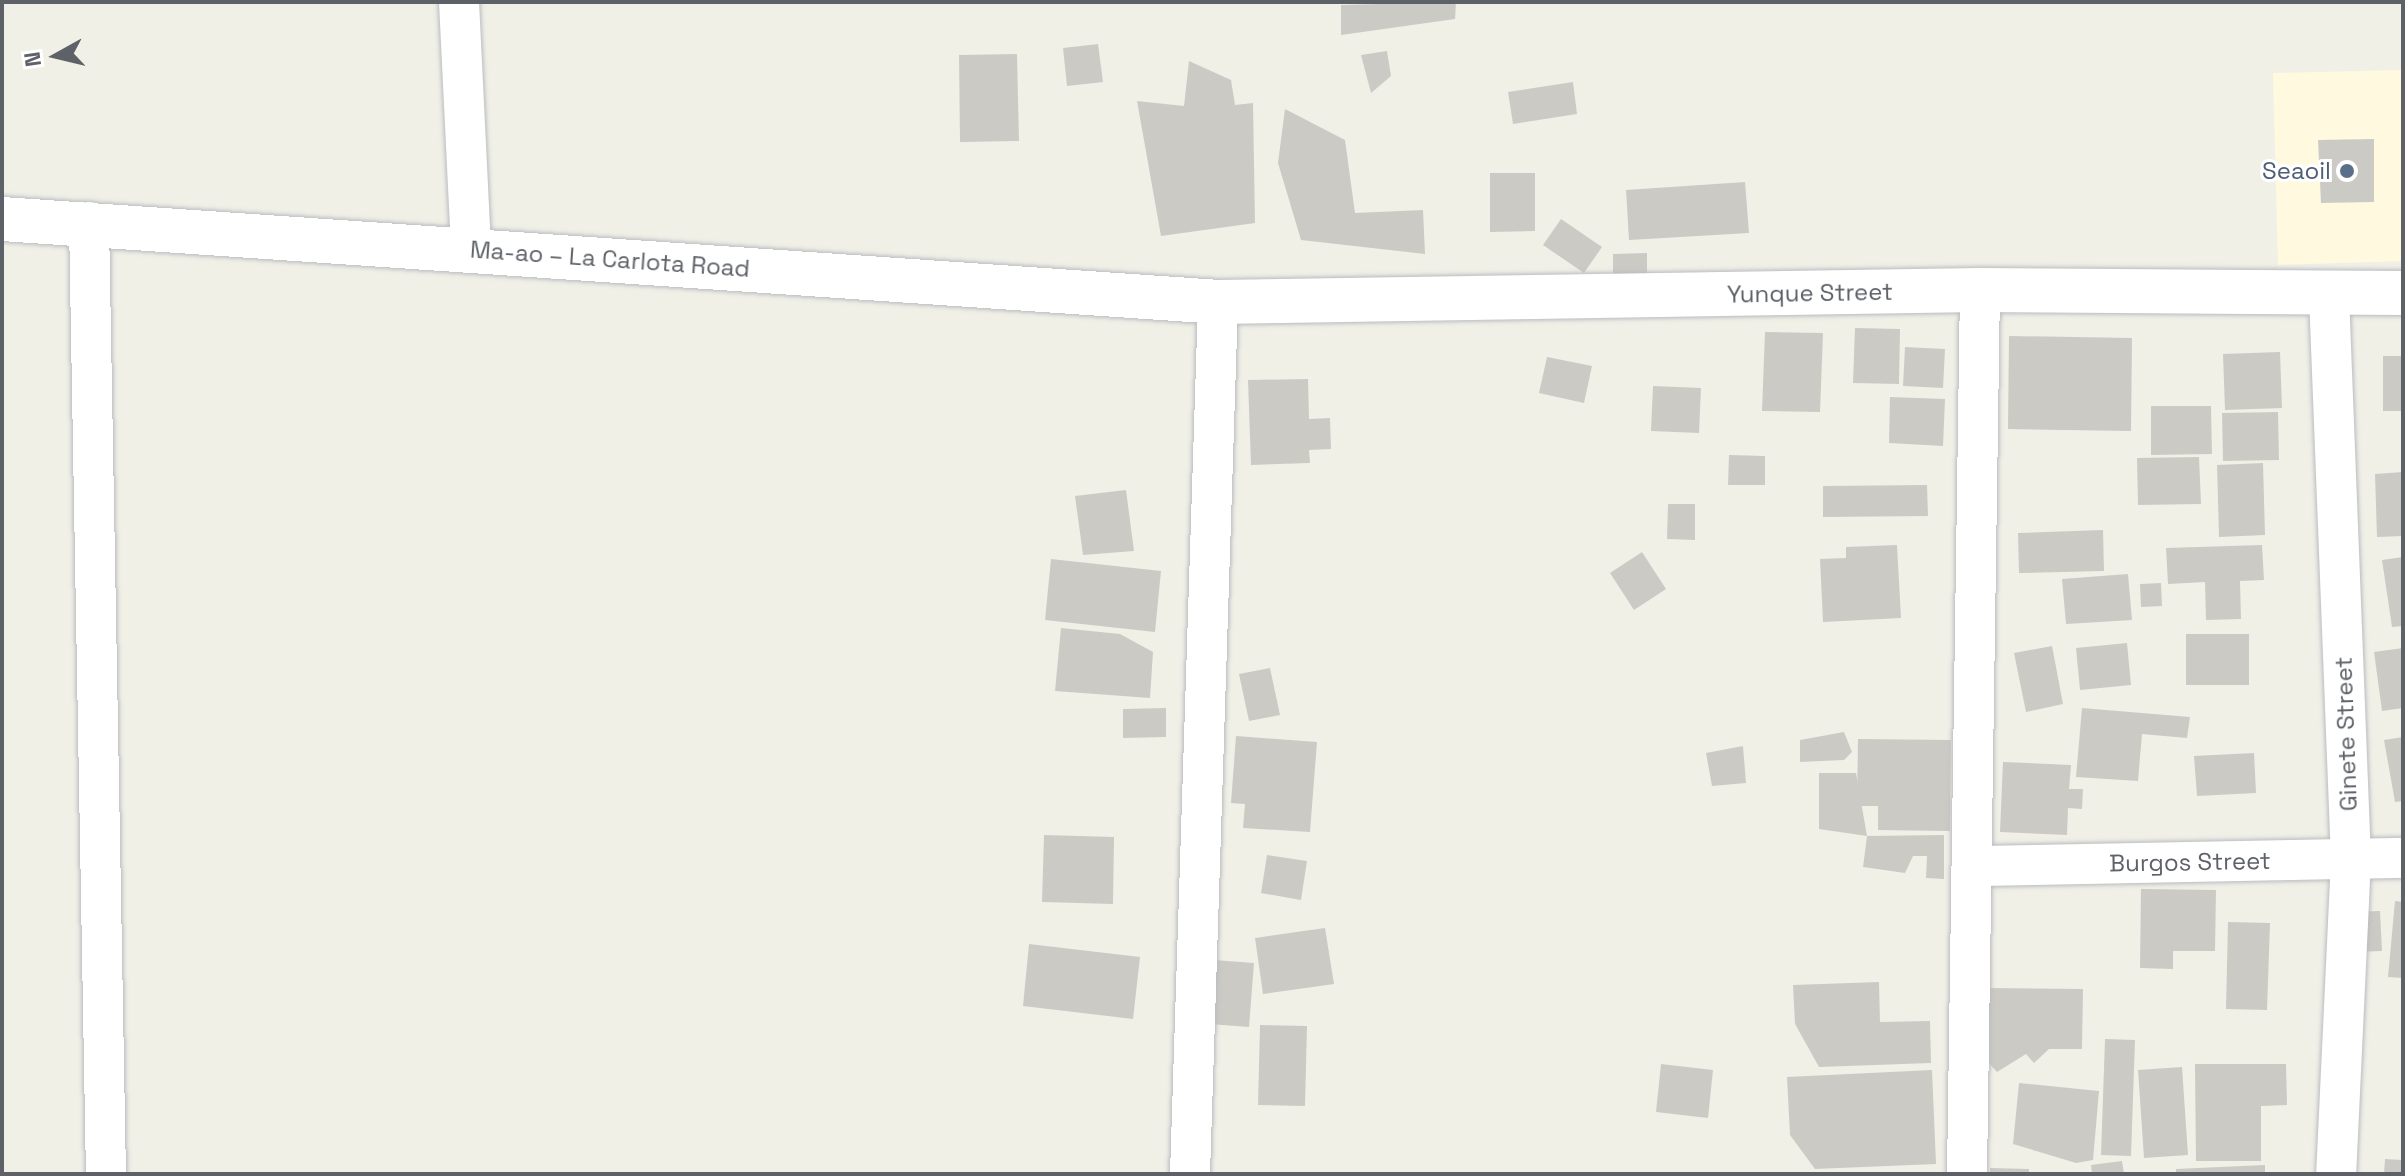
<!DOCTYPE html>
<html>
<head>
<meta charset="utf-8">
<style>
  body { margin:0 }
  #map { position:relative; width:2405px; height:1176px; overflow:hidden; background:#f1f0e7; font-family:"Space Grotesk",sans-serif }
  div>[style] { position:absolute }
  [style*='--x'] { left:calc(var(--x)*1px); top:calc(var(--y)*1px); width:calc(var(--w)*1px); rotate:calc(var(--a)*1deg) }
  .commercial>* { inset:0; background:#fff9df }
  .building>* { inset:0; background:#cccac4 }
  .roads { filter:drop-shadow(0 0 2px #b9bcc1) drop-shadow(0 0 2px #b9bcc1) }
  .minor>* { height:40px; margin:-20px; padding:0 20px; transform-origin:20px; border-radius:20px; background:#fff }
  .secondary>* { height:44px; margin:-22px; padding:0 22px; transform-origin:22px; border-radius:22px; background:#fff }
  .dots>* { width:22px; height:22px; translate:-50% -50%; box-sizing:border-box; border:4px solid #fff; border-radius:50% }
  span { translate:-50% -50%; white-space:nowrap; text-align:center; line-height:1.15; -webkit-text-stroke:6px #fff; paint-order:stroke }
  .service-label { font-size:24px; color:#4e5e75 }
  .right { translate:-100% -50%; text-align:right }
  .street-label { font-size:24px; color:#5e6268 }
  .frame { position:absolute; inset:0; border:4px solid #5e6268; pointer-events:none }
  .north { position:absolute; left:16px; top:16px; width:80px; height:80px; -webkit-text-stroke:6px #fff; paint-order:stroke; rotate:262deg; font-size:22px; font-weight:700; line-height:32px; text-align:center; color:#5e6268 }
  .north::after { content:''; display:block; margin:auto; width:28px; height:36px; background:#5e6268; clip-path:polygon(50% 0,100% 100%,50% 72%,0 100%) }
</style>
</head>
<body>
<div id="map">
  <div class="commercial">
    <div style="clip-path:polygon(2403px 70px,2403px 261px,2278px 265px,2273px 73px)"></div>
  </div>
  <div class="building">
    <div style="clip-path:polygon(1456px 2px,1455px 19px,1341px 35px,1341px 5px)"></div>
    <div style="clip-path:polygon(1098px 44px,1103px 82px,1067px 86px,1063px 48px)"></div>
    <div style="clip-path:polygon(1387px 51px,1391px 76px,1371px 93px,1361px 55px)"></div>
    <div style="clip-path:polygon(1017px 54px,1019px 141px,960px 142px,959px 55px)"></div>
    <div style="clip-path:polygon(1189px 61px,1231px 80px,1235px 105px,1253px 103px,1255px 223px,1161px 236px,1137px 101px,1184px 106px)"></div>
    <div style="clip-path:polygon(1573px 82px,1577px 114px,1513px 124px,1508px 92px)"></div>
    <div style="clip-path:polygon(1285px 109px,1345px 140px,1355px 213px,1423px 210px,1425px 254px,1301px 240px,1278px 163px)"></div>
    <div style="clip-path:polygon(2374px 139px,2374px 202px,2321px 203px,2318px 140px)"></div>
    <div style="clip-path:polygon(1490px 173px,1535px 173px,1535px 231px,1490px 232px)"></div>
    <div style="clip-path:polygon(1745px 182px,1749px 233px,1629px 240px,1626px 190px)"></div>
    <div style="clip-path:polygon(1561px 219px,1602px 247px,1584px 273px,1543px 245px)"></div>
    <div style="clip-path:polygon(1647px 253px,1647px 280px,1613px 281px,1613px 254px)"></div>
    <div style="clip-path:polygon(1855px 328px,1900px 329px,1899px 384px,1853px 383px)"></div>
    <div style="clip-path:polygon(1765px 332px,1823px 333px,1820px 412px,1762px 411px)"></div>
    <div style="clip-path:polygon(2009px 336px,2132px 338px,2131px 431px,2008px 429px)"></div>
    <div style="clip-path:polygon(1905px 347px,1945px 349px,1943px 388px,1903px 386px)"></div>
    <div style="clip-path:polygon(2280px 352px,2282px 408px,2225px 410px,2223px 354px)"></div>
    <div style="clip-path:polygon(2383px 356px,2403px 356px,2403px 411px,2383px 411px)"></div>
    <div style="clip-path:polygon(1547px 357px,1592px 366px,1584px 403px,1539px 393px)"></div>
    <div style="clip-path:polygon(1308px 379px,1309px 419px,1330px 418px,1331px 449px,1309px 450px,1310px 463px,1251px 465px,1248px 380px)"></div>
    <div style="clip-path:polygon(1653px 386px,1701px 388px,1699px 433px,1651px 431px)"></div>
    <div style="clip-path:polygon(1890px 397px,1945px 399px,1943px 446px,1889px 443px)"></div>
    <div style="clip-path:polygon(2151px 406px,2211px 406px,2212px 454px,2151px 455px)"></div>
    <div style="clip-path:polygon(2278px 412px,2279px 460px,2223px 461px,2222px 413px)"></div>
    <div style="clip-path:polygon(1729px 455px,1765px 456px,1765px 485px,1728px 485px)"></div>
    <div style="clip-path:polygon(2199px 457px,2201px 504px,2138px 505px,2137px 458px)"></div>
    <div style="clip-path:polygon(2263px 463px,2265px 535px,2219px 537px,2217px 465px)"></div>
    <div style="clip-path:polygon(2403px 472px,2403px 536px,2377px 537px,2375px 474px)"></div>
    <div style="clip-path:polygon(1927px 485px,1928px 516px,1823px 517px,1823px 486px)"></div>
    <div style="clip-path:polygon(1126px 490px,1134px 551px,1083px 555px,1075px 496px)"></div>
    <div style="clip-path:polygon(1668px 504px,1695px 504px,1695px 540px,1667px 539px)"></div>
    <div style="clip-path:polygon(2103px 530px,2104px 571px,2019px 573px,2018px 533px)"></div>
    <div style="clip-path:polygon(1897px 545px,1901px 618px,1823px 622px,1820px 559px,1846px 558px,1846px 547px)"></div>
    <div style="clip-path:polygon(2262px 545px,2264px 580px,2240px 581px,2241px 619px,2206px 620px,2205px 582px,2168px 584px,2166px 548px)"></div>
    <div style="clip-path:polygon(1642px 552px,1666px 589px,1634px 610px,1610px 573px)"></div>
    <div style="clip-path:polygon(2403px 557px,2403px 626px,2392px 627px,2382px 560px)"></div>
    <div style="clip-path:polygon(1051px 559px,1161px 571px,1155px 632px,1045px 620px)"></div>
    <div style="clip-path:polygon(2128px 574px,2132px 620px,2066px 624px,2062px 579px)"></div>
    <div style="clip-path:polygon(2161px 583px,2162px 606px,2141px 607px,2140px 584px)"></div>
    <div style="clip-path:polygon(1061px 628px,1120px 634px,1153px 652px,1150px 698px,1055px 691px)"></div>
    <div style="clip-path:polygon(2186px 634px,2249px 634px,2249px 685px,2186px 685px)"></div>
    <div style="clip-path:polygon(2127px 643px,2131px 685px,2080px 690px,2076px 648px)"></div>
    <div style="clip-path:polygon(2052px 646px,2063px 704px,2026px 712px,2014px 653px)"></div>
    <div style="clip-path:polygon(2403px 648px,2403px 708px,2382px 711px,2374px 652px)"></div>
    <div style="clip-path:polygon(1270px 668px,1280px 715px,1249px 721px,1239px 674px)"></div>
    <div style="clip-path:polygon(1166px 708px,1166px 737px,1123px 738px,1123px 709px)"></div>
    <div style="clip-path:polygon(2082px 708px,2190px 717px,2187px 738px,2142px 734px,2138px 781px,2076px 777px)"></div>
    <div style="clip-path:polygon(1844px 732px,1852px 752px,1844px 760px,1800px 762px,1800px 740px)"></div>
    <div style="clip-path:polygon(1236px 736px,1317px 742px,1310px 832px,1243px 828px,1245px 804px,1231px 803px)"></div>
    <div style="clip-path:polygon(2403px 737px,2403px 801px,2395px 802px,2384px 740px)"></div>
    <div style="clip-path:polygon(1858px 739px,1951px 740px,1950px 831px,1878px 830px,1878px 806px,1857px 806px)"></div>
    <div style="clip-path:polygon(1743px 746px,1746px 783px,1712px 786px,1706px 753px)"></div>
    <div style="clip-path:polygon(2254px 753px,2256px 793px,2197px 796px,2194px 756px)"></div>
    <div style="clip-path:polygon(2003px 762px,2071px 765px,2069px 789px,2083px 789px,2082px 809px,2068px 808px,2067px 835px,2000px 832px)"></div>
    <div style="clip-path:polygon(1819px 773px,1856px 773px,1867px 836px,1944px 835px,1944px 879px,1926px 878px,1927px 856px,1913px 856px,1905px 873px,1863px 867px,1867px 836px,1819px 829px)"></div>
    <div style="clip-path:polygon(1044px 835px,1114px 837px,1113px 904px,1042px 902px)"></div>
    <div style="clip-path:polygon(1267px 855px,1307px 861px,1301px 900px,1261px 893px)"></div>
    <div style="clip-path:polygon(2141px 889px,2216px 890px,2215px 951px,2173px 951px,2173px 969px,2140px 968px)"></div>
    <div style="clip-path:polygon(2395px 901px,2403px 902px,2403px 978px,2388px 977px)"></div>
    <div style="clip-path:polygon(2380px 911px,2382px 951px,2355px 952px,2353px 912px)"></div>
    <div style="clip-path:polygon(2228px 922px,2270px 923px,2267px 1010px,2226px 1009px)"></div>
    <div style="clip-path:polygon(1325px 928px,1334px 984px,1263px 994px,1255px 938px)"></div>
    <div style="clip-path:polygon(1029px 944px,1140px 957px,1133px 1019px,1023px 1006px)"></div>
    <div style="clip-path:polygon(1201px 959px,1254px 963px,1249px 1027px,1196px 1023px)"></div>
    <div style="clip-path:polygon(1879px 982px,1880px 1022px,1930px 1021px,1931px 1063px,1819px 1067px,1795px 1024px,1793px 985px)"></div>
    <div style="clip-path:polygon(1987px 988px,2083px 989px,2082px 1049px,2049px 1049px,2034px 1063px,2026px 1054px,1997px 1072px,1987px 1061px)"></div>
    <div style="clip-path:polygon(1260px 1025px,1307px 1026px,1305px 1106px,1258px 1105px)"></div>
    <div style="clip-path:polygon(2105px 1039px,2135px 1040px,2131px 1156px,2101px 1155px)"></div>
    <div style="clip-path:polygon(1661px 1064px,1713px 1070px,1708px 1118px,1656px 1112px)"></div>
    <div style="clip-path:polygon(2195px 1064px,2286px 1064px,2287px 1105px,2261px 1106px,2261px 1161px,2196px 1161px)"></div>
    <div style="clip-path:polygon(2182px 1067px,2188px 1155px,2144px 1158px,2138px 1070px)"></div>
    <div style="clip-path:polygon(1932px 1070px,1936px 1164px,1815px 1169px,1790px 1135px,1787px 1077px)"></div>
    <div style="clip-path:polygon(2019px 1083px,2099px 1091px,2093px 1160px,2076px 1163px,2013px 1144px)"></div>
    <div style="clip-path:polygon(2385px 1159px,2403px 1160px,2403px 1174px,2384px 1174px)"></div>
    <div style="clip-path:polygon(2122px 1161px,2124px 1174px,2092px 1174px,2091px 1165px)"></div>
    <div style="clip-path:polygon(2265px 1165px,2265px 1174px,2176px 1174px,2176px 1169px)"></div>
    <div style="clip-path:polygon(1990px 1168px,2029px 1169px,2029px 1174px,1990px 1174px)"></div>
  </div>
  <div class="roads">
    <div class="minor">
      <div style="--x:459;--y:2;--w:247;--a:87.2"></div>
      <div style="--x:89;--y:222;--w:952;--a:88.98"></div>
      <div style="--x:2329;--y:295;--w:564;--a:87.77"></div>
      <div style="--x:2351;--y:859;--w:315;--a:92.7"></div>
      <div style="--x:1976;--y:866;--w:427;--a:-1.1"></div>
      <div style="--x:1190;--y:1174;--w:872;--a:-88.16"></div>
      <div style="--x:1967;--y:1174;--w:884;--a:-89.16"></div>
    </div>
    <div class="secondary">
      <div style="--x:2;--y:219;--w:1219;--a:3.9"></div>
      <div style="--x:1218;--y:302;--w:762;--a:-0.9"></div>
      <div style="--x:1980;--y:290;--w:423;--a:0.4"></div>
    </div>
  </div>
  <div class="dots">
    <div style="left:2347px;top:171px;background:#5c6f8a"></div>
  </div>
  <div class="service-label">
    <span class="right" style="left:2331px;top:171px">Seaoil</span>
  </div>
  <div class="street-label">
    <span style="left:610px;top:259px;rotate:4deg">Ma-ao – La Carlota Road</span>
    <span style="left:1810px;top:293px;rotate:-1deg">Yunque Street</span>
    <span style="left:2346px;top:734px;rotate:-92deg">Ginete Street</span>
    <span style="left:2190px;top:862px;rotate:-1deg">Burgos Street</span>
  </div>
  <div class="frame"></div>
  <div class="north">N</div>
</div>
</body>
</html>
